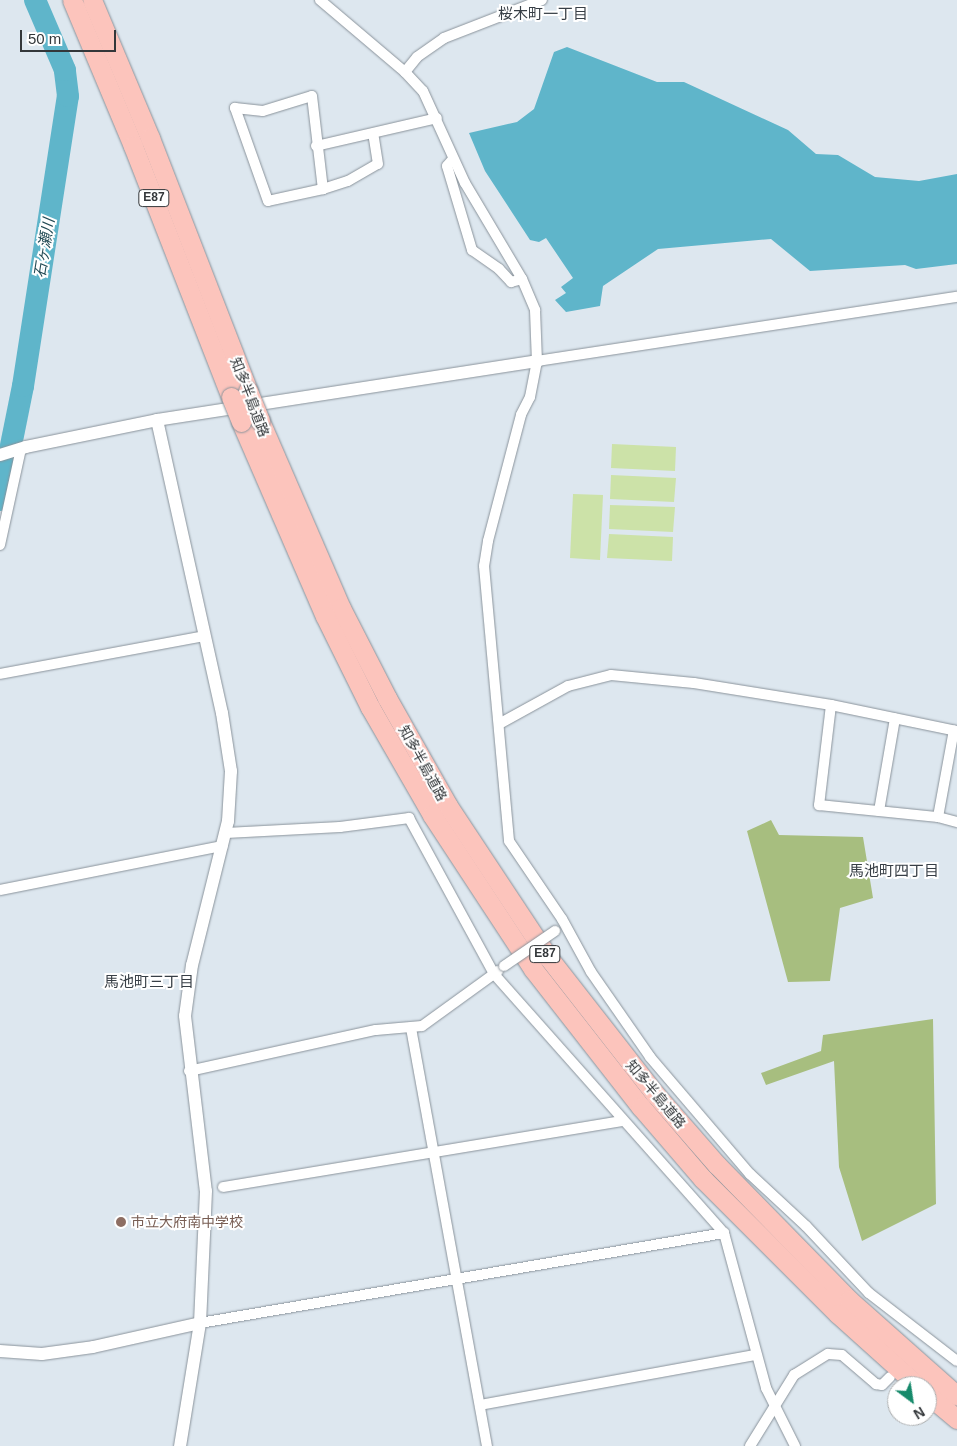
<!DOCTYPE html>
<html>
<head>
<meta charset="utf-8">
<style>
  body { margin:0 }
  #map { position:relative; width:957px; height:1446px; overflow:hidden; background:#dde7ef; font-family:Helvetica,"Noto Sans JP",sans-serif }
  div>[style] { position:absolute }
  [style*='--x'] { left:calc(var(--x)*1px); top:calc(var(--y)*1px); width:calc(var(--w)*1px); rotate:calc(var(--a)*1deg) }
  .green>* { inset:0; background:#cce2a8 }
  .forest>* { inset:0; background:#a7be7f }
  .water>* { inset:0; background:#5fb5ca }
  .river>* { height:22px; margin:-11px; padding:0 11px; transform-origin:11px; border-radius:11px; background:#5fb5ca }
  .roads { filter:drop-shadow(0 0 1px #8a939b) drop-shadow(0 0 1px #8a939b) }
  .minor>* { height:10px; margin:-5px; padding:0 5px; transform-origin:5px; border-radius:5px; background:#fff }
  .tertiary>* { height:12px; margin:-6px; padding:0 6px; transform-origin:6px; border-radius:6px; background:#fff }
  .motorway>* { height:19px; margin:-9.5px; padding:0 9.5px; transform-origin:9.5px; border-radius:9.5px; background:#fcc4bc }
  .bridges { filter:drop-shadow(0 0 1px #8a939b) drop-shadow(0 0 1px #8a939b) }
  .minor-bridge>* { height:10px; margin:-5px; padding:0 5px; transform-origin:5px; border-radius:5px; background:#fff }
  .motorway-bridge>* { height:19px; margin:-9.5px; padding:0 9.5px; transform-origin:9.5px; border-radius:9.5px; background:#fcc4bc }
  .dots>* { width:14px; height:14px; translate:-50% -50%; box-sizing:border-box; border:2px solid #fff; border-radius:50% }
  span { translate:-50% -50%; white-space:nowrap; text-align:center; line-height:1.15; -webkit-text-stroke:4px #fff; paint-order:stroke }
  .shield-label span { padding:1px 4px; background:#fff; border:1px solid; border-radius:4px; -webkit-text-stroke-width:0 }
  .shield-label { font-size:12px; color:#33373a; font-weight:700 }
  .street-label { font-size:14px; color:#33373a }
  .education-label { font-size:14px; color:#785e54 }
  .left { translate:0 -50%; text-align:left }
  .neighbourhood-label { font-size:15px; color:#383f46 }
  .water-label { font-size:15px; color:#234b55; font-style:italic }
  .north { position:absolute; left:887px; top:1376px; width:50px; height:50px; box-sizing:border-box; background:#fff; border:1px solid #adafb0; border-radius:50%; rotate:149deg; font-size:14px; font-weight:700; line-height:20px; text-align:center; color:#33373a }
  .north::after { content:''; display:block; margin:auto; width:18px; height:22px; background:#168a6b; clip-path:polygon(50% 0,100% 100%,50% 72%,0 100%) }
  .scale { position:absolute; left:20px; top:30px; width:96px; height:22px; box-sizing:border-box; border:2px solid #33373a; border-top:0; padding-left:6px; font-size:15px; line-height:18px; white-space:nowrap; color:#33373a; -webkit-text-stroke:4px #fff; paint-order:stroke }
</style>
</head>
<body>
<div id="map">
  <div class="green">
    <div style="clip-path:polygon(612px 444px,676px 447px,675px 471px,611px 468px)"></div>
    <div style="clip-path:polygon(611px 475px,676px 478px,674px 502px,610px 499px)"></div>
    <div style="clip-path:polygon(573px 494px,603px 495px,600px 560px,570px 558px)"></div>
    <div style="clip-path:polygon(610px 505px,675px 507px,673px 532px,609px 529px)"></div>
    <div style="clip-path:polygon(609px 534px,673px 537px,672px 561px,607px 558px)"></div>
  </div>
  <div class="forest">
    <div style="clip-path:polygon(771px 820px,779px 835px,863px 837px,873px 898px,840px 908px,830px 981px,788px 982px,747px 831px)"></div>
    <div style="clip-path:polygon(933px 1019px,936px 1204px,862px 1241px,839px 1167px,834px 1061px,766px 1085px,761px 1073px,821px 1051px,823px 1035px)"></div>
  </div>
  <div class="water">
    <div style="clip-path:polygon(567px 47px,657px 82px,684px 82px,788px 130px,816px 154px,838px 155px,875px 177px,919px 181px,957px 174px,957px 264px,916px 269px,905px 265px,810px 271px,771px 239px,658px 249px,603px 286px,600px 306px,566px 312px,555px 300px,566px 293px,561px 287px,573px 278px,546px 238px,539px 242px,530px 240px,485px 171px,469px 133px,517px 122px,534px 109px,554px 52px)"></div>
  </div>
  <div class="river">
    <div style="--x:0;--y:500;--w:116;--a:-78.6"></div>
    <div style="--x:23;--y:386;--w:293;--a:-81.2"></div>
    <div style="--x:68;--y:96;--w:26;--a:-97"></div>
    <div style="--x:65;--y:70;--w:76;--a:-113.2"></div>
  </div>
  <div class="roads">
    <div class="minor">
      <div style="--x:320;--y:0;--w:111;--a:40.3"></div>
      <div style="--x:405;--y:72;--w:26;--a:47"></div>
      <div style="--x:423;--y:91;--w:101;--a:65.5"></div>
      <div style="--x:465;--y:183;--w:112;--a:59.3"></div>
      <div style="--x:522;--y:279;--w:34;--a:67"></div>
      <div style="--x:535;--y:310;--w:51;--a:87.8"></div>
      <div style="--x:537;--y:361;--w:37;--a:101"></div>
      <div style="--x:530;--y:397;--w:20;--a:117"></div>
      <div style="--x:521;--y:415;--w:130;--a:104.7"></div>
      <div style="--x:488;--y:541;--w:25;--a:99"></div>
      <div style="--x:484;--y:566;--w:276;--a:84.8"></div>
      <div style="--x:509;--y:841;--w:94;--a:55.8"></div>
      <div style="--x:562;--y:919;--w:60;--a:61.3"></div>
      <div style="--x:591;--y:972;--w:103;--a:55.2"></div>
      <div style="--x:650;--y:1057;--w:154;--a:49.5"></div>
      <div style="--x:750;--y:1174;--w:76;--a:42.9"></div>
      <div style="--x:806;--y:1226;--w:92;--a:46.8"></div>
      <div style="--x:869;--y:1293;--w:111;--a:37.7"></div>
      <div style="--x:405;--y:72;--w:19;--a:-51"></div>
      <div style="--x:417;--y:57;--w:33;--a:-35"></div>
      <div style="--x:444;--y:38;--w:105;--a:-21.2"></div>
      <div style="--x:312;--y:96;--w:94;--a:83.3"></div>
      <div style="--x:323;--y:189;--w:56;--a:167.7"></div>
      <div style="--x:268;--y:201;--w:99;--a:-109.5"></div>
      <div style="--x:235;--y:108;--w:28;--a:6"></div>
      <div style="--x:263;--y:111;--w:51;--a:-17"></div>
      <div style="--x:316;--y:146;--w:124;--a:-13"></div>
      <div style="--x:453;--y:159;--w:9;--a:131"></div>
      <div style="--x:447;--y:166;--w:88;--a:73.4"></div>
      <div style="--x:472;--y:250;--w:33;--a:35"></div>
      <div style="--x:499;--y:269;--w:18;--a:47"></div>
      <div style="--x:511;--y:282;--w:11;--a:-15"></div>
      <div style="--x:323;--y:189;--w:26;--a:-18"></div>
      <div style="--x:348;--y:181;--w:34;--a:-30"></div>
      <div style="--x:378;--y:164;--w:31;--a:-99"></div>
      <div style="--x:537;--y:361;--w:425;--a:-8.7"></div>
      <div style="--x:0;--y:545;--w:98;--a:-77.7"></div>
      <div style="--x:0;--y:674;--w:208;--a:-10.5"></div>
      <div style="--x:831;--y:705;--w:101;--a:96.8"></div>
      <div style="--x:819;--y:805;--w:120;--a:5.8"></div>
      <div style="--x:938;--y:817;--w:88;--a:-79.6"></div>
      <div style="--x:499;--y:724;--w:79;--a:-28.8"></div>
      <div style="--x:568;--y:686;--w:44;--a:-14.3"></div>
      <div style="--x:611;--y:675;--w:83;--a:5.5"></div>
      <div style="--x:694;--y:683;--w:139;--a:9.1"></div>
      <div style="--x:831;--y:705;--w:129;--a:11.7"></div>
      <div style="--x:879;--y:811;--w:94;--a:-80.2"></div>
      <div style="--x:938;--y:817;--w:20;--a:15"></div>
      <div style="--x:226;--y:833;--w:114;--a:-3"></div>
      <div style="--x:340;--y:827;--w:70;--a:-7.4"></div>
      <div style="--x:409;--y:818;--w:178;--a:61.4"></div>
      <div style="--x:494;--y:974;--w:346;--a:48.4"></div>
      <div style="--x:724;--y:1233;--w:161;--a:74.8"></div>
      <div style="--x:766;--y:1388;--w:65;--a:63.4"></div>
      <div style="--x:0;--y:890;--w:227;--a:-11.2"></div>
      <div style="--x:411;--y:1028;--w:425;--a:79.7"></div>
      <div style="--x:189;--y:1071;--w:191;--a:-12.4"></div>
      <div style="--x:376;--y:1030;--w:46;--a:-5"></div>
      <div style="--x:422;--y:1026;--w:94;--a:-35.9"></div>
      <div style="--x:223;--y:1187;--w:404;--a:-9.4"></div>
      <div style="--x:200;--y:1323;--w:532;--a:-9.75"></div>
      <div style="--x:480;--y:1405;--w:280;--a:-10.3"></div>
      <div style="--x:750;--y:1446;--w:84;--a:-58.2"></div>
      <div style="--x:794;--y:1375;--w:40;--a:-32"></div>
      <div style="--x:828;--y:1354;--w:14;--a:4"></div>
      <div style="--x:842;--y:1355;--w:45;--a:40.5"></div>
      <div style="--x:876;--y:1384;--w:6;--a:9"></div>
      <div style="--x:882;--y:1385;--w:11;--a:-45"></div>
    </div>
    <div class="tertiary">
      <div style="--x:157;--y:420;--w:300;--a:77.5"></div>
      <div style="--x:222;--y:713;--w:59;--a:81.2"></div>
      <div style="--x:231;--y:771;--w:50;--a:93.4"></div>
      <div style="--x:228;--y:821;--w:148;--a:104"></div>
      <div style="--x:192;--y:965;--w:51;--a:97.8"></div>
      <div style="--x:185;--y:1016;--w:176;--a:83.2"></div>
      <div style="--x:206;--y:1191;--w:132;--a:92.6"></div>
      <div style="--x:200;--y:1323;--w:125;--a:99.2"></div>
      <div style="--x:0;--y:455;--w:27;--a:-17"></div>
      <div style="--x:26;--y:447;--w:134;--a:-11.6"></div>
      <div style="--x:157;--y:420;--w:385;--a:-8.8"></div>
      <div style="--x:0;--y:1351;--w:42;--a:4.1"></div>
      <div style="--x:42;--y:1354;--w:51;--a:-7.8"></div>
      <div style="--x:93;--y:1347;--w:110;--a:-12.6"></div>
    </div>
    <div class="motorway">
      <div style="--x:72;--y:0;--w:158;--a:67.3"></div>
      <div style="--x:133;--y:146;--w:269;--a:68.7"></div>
      <div style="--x:92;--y:0;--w:150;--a:67.2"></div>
      <div style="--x:150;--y:138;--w:271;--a:68.8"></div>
      <div style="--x:260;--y:421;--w:204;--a:66.6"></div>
      <div style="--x:341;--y:608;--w:101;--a:62.9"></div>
      <div style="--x:387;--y:698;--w:124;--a:60.5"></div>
      <div style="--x:448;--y:806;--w:181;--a:56.5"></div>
      <div style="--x:548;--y:957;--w:174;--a:52"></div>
      <div style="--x:655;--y:1094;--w:94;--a:48.9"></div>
      <div style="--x:717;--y:1165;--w:189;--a:45.6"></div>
      <div style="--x:849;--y:1300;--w:144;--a:41.6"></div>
      <div style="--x:241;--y:422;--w:211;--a:66.6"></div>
      <div style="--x:325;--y:616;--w:102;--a:63.7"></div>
      <div style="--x:370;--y:707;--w:125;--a:60.1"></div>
      <div style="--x:432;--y:815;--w:184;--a:56.7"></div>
      <div style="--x:533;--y:969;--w:175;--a:52"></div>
      <div style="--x:641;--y:1107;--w:95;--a:49.3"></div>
      <div style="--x:703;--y:1179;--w:191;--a:45"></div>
      <div style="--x:838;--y:1314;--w:108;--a:42"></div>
      <div style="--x:927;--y:1394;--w:39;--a:40"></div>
    </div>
  </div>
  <div class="bridges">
    <div class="minor-bridge">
      <div style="--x:504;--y:966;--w:62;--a:-34.5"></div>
    </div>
    <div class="motorway-bridge">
      <div style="--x:248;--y:391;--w:32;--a:68"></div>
      <div style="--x:231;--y:397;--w:27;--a:68"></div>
    </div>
  </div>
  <div class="dots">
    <div style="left:121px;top:1222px;background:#8d6e63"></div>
  </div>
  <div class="shield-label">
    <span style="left:154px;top:198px">E87</span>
    <span style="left:545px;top:954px">E87</span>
  </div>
  <div class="street-label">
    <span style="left:250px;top:397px;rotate:69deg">知多半島道路</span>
    <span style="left:423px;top:763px;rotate:61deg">知多半島道路</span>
    <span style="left:656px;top:1094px;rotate:50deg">知多半島道路</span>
  </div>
  <div class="education-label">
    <span class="left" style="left:131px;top:1222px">市立大府南中学校</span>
  </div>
  <div class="neighbourhood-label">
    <span style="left:543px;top:14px">桜木町一丁目</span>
    <span style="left:894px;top:871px">馬池町四丁目</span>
    <span style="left:149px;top:982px">馬池町三丁目</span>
  </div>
  <div class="water-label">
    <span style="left:44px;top:248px;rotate:-81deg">石ヶ瀬川</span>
  </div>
  <div class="north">N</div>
  <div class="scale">50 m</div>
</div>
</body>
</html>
